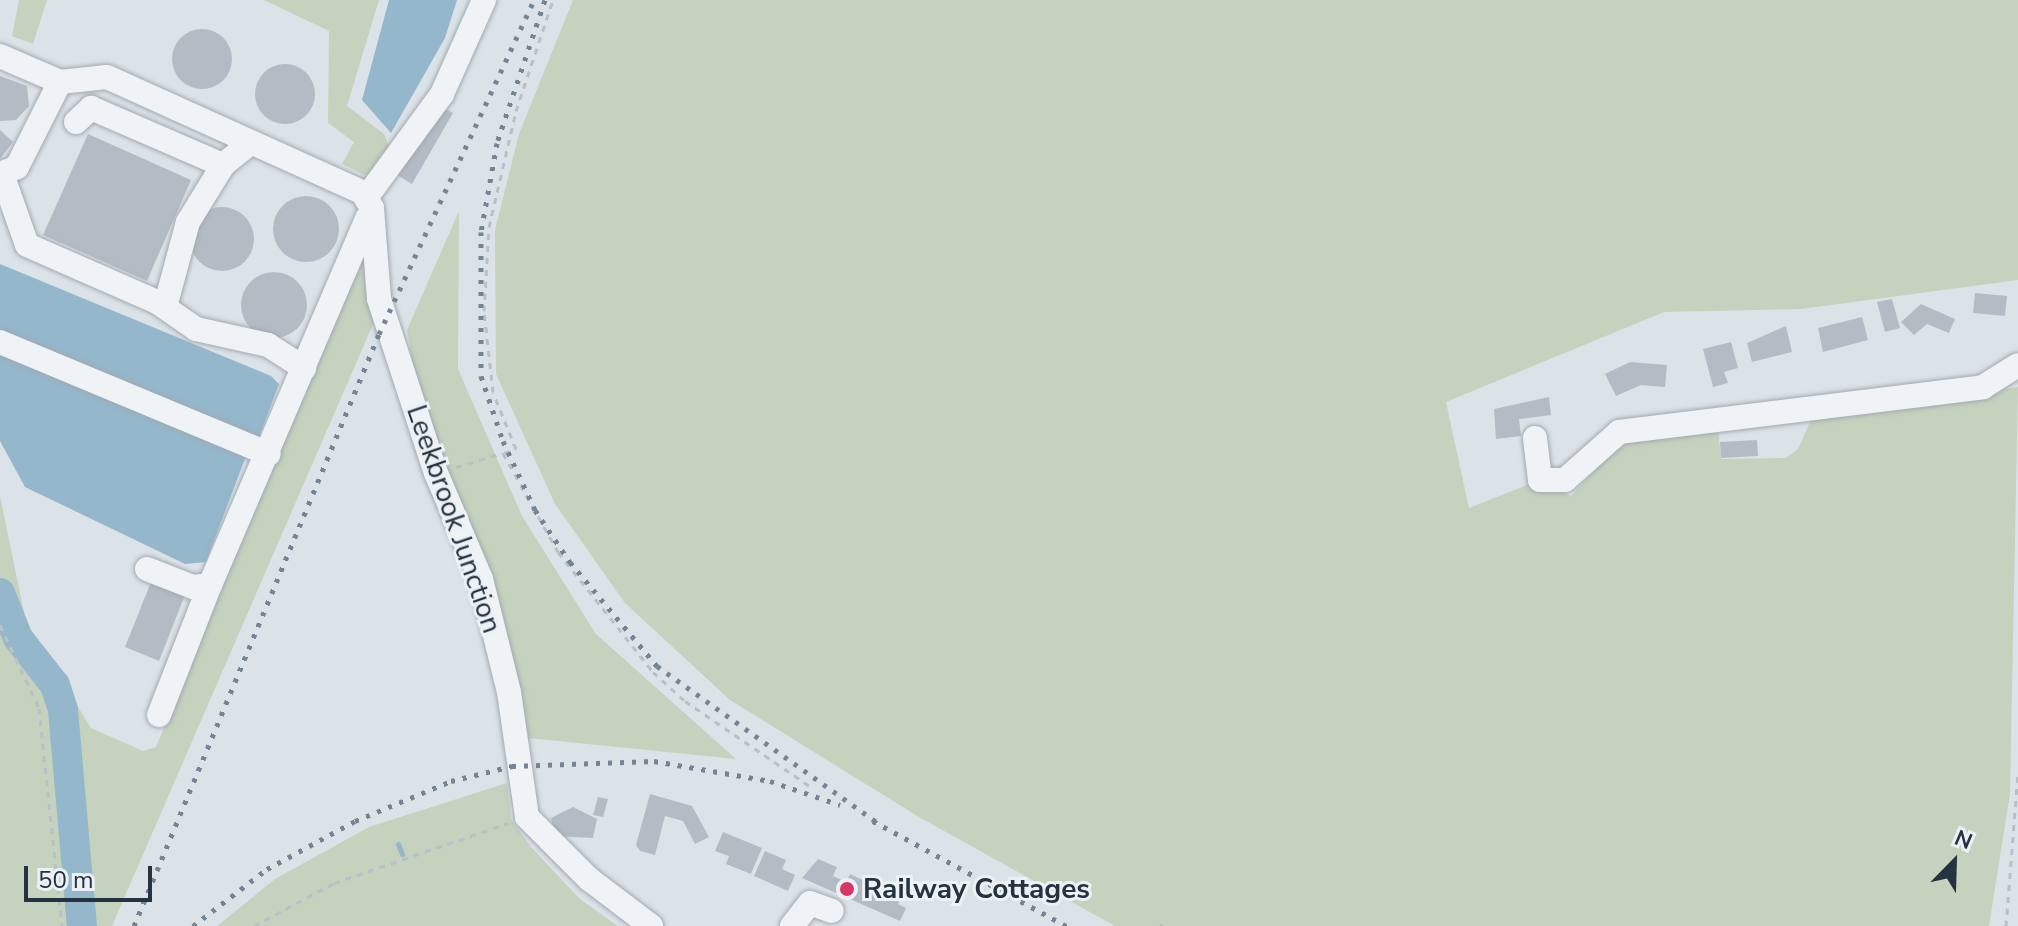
<!DOCTYPE html>
<html>
<head>
<meta charset="utf-8">
<style>
  body { margin:0 }
  #map { position:relative; width:2018px; height:926px; overflow:hidden; background:#dce3e8; font-family:"Nunito Sans",sans-serif }
  div>[style] { position:absolute }
  [style*='--x'] { left:calc(var(--x)*1px); top:calc(var(--y)*1px); width:calc(var(--w)*1px); rotate:calc(var(--a)*1deg) }
  .green>* { inset:0; background:#c5d2bd }
  .water>* { inset:0; background:#94b7cb }
  .stream>* { height:5px; margin:-2.5px; padding:0 2.5px; transform-origin:2.5px; border-radius:2.5px; background:#94b7cb }
  .river>* { height:30px; margin:-15px; padding:0 15px; transform-origin:15px; border-radius:15px; background:#94b7cb }
  .building>* { inset:0; background:#b3bcc5 }
  .round { border-radius:50% }
  .path>* { height:3px; margin-top:-1.5px; transform-origin:0; background:repeating-linear-gradient(90deg,#bac1c6 0 6px,transparent 0 12px) }
  .roads { filter:drop-shadow(0 0 2px #a1aab2) drop-shadow(0 0 2px #a1aab2) }
  .minor>* { height:24px; margin:-12px; padding:0 12px; transform-origin:12px; border-radius:12px; background:#eff3f6 }
  .rail>* { height:5px; margin-top:-2.5px; transform-origin:0; background:repeating-linear-gradient(90deg,#758493 0 4px,transparent 0 12px) }
  .dots>* { width:22px; height:22px; translate:-50% -50%; box-sizing:border-box; border:4px solid #ecf1f5; border-radius:50% }
  span { translate:-50% -50%; white-space:nowrap; text-align:center; line-height:1.15; -webkit-text-stroke:6px #ecf1f5; paint-order:stroke }
  .street-label { font-size:28px; color:#25323f }
  .poi-label { font-size:28px; color:#25323f; font-weight:700 }
  .left { translate:0 -50%; text-align:left }
  .north { position:absolute; left:1914px; top:822px; width:80px; height:80px; -webkit-text-stroke:6px #ecf1f5; paint-order:stroke; rotate:23deg; font-size:22px; font-weight:700; line-height:32px; text-align:center; color:#25323f }
  .north::after { content:''; display:block; margin:auto; width:28px; height:36px; background:#25323f; clip-path:polygon(50% 0,100% 100%,50% 72%,0 100%) }
  .scale { position:absolute; left:24px; top:866px; width:128px; height:36px; box-sizing:border-box; border:4px solid #25323f; border-top:0; padding-left:10px; font-size:24px; line-height:28px; white-space:nowrap; color:#25323f; -webkit-text-stroke:6px #ecf1f5; paint-order:stroke }
</style>
</head>
<body>
<div id="map">
  <div class="green">
    <div style="clip-path:polygon(19px 0,47px 0,33px 44px,12px 36px)"></div>
    <div style="clip-path:polygon(264px 0,379px 0,347px 106px,384px 134px,393px 156px,380px 172px,364px 175px,342px 164px,354px 142px,328px 123px,329px 31px)"></div>
    <div style="clip-path:polygon(573px 0,2018px 0,2018px 280px,1801px 309px,1664px 312px,1446px 402px,1469px 508px,1540px 480px,1571px 496px,1617px 447px,1640px 437px,1718px 428px,1721px 459px,1786px 458px,1798px 449px,1811px 420px,2018px 387px,2010px 794px,1989px 926px,1115px 926px,919px 817px,730px 700px,625px 603px,555px 504px,496px 374px,495px 230px,519px 134px)"></div>
    <div style="clip-path:polygon(459px 211px,458px 369px,522px 516px,596px 634px,736px 759px,528px 738px,509px 650px,416px 382px,407px 330px)"></div>
    <div style="clip-path:polygon(367px 254px,377px 315px,112px 926px,0 926px,0 496px,26px 622px,91px 728px,143px 751px,156px 747px,332px 325px)"></div>
    <div style="clip-path:polygon(507px 783px,511px 819px,531px 847px,580px 899px,618px 926px,217px 926px,275px 879px,369px 827px)"></div>
  </div>
  <div class="water">
    <div style="clip-path:polygon(389px 0,457px 0,445px 38px,391px 133px,362px 100px)"></div>
    <div style="clip-path:polygon(0 264px,271px 376px,279px 384px,256px 445px,0 337px)"></div>
    <div style="clip-path:polygon(0 346px,246px 456px,206px 562px,185px 564px,25px 487px,0 441px)"></div>
  </div>
  <div class="stream">
    <div style="--x:398;--y:844;--w:11;--a:68"></div>
  </div>
  <div class="river">
    <div style="--x:0;--y:593;--w:48;--a:68.2"></div>
    <div style="--x:18;--y:638;--w:60;--a:51.8"></div>
    <div style="--x:55;--y:685;--w:26;--a:72"></div>
    <div style="--x:63;--y:710;--w:217;--a:85"></div>
  </div>
  <div class="building">
    <div class="round" style="left:172px;top:29px;width:60px;height:60px"></div>
    <div class="round" style="left:255px;top:64px;width:60px;height:60px"></div>
    <div style="clip-path:polygon(0 76px,27px 86px,29px 106px,16px 120px,0 121px)"></div>
    <div style="clip-path:polygon(438px 105px,453px 113px,412px 184px,394px 173px)"></div>
    <div style="clip-path:polygon(0 130px,13px 142px,0 159px)"></div>
    <div style="clip-path:polygon(88px 134px,191px 180px,147px 281px,43px 235px)"></div>
    <div class="round" style="left:273px;top:196px;width:66px;height:66px"></div>
    <div class="round" style="left:190px;top:207px;width:64px;height:64px"></div>
    <div class="round" style="left:241px;top:272px;width:66px;height:66px"></div>
    <div style="clip-path:polygon(1975px 293px,2007px 296px,2005px 316px,1973px 313px)"></div>
    <div style="clip-path:polygon(1892px 299px,1900px 328px,1885px 332px,1877px 302px)"></div>
    <div style="clip-path:polygon(1921px 304px,1955px 319px,1949px 333px,1927px 324px,1914px 335px,1901px 322px)"></div>
    <div style="clip-path:polygon(1862px 317px,1868px 340px,1823px 352px,1818px 328px)"></div>
    <div style="clip-path:polygon(1786px 326px,1792px 352px,1752px 362px,1747px 343px)"></div>
    <div style="clip-path:polygon(1731px 342px,1738px 368px,1724px 372px,1728px 383px,1713px 387px,1703px 349px)"></div>
    <div style="clip-path:polygon(1630px 362px,1667px 365px,1665px 387px,1641px 385px,1616px 396px,1605px 374px)"></div>
    <div style="clip-path:polygon(1549px 397px,1551px 415px,1519px 419px,1521px 436px,1496px 439px,1494px 409px)"></div>
    <div style="clip-path:polygon(1757px 440px,1758px 456px,1721px 458px,1720px 442px)"></div>
    <div style="clip-path:polygon(153px 577px,187px 590px,159px 661px,125px 647px)"></div>
    <div style="clip-path:polygon(650px 794px,692px 806px,709px 837px,695px 844px,683px 821px,665px 816px,655px 855px,640px 851px,636px 845px)"></div>
    <div style="clip-path:polygon(598px 797px,608px 799px,603px 817px,593px 815px)"></div>
    <div style="clip-path:polygon(573px 807px,597px 819px,593px 838px,555px 836px,551px 818px)"></div>
    <div style="clip-path:polygon(723px 832px,762px 848px,751px 874px,726px 864px,729px 856px,715px 851px)"></div>
    <div style="clip-path:polygon(765px 851px,786px 860px,782px 869px,795px 875px,788px 891px,754px 876px)"></div>
    <div style="clip-path:polygon(818px 859px,837px 867px,833px 876px,846px 882px,850px 874px,869px 883px,866px 891px,879px 896px,882px 888px,901px 896px,898px 904px,906px 908px,900px 921px,802px 878px)"></div>
  </div>
  <div class="path">
    <div style="--x:504;--y:453;--w:13;--a:-18"></div>
    <div style="--x:516;--y:449;--w:61;--a:-112"></div>
    <div style="--x:493;--y:392;--w:81;--a:-96.3"></div>
    <div style="--x:484;--y:311;--w:84;--a:-86.6"></div>
    <div style="--x:489;--y:227;--w:119;--a:-76.9"></div>
    <div style="--x:516;--y:111;--w:117;--a:-71.6"></div>
    <div style="--x:456;--y:467;--w:49;--a:-16.6"></div>
    <div style="--x:503;--y:453;--w:113;--a:60.9"></div>
    <div style="--x:558;--y:552;--w:153;--a:51.6"></div>
    <div style="--x:653;--y:672;--w:43;--a:42.2"></div>
    <div style="--x:685;--y:701;--w:153;--a:34.3"></div>
    <div style="--x:0;--y:625;--w:92;--a:64.8"></div>
    <div style="--x:39;--y:708;--w:219;--a:84"></div>
    <div style="--x:254;--y:926;--w:91;--a:-28.3"></div>
    <div style="--x:334;--y:883;--w:184;--a:-19"></div>
    <div style="--x:1161;--y:926;--w:3;--a:-72"></div>
    <div style="--x:2006;--y:926;--w:153;--a:-85.5"></div>
  </div>
  <div class="roads">
    <div class="minor">
      <div style="--x:0;--y:56;--w:65;--a:23.4"></div>
      <div style="--x:60;--y:82;--w:47;--a:-6.1"></div>
      <div style="--x:107;--y:77;--w:280;--a:24.3"></div>
      <div style="--x:362;--y:192;--w:19;--a:58"></div>
      <div style="--x:372;--y:208;--w:91;--a:85.6"></div>
      <div style="--x:379;--y:299;--w:183;--a:71.9"></div>
      <div style="--x:436;--y:473;--w:115;--a:67"></div>
      <div style="--x:481;--y:579;--w:116;--a:76.1"></div>
      <div style="--x:509;--y:692;--w:126;--a:81.8"></div>
      <div style="--x:527;--y:817;--w:88;--a:45"></div>
      <div style="--x:589;--y:879;--w:78;--a:37.2"></div>
      <div style="--x:76;--y:122;--w:21;--a:-43"></div>
      <div style="--x:91;--y:108;--w:144;--a:23.4"></div>
      <div style="--x:0;--y:174;--w:18;--a:-22"></div>
      <div style="--x:17;--y:167;--w:95;--a:-63.2"></div>
      <div style="--x:2;--y:174;--w:75;--a:70.6"></div>
      <div style="--x:27;--y:245;--w:142;--a:23.7"></div>
      <div style="--x:157;--y:302;--w:47;--a:34.7"></div>
      <div style="--x:196;--y:329;--w:74;--a:12.5"></div>
      <div style="--x:268;--y:345;--w:43;--a:32.6"></div>
      <div style="--x:366;--y:198;--w:129;--a:-53.8"></div>
      <div style="--x:442;--y:94;--w:103;--a:-65.9"></div>
      <div style="--x:165;--y:307;--w:88;--a:-74.9"></div>
      <div style="--x:188;--y:222;--w:67;--a:-58.4"></div>
      <div style="--x:223;--y:165;--w:36;--a:-39"></div>
      <div style="--x:0;--y:342;--w:291;--a:22.6"></div>
      <div style="--x:1535;--y:438;--w:42;--a:83.2"></div>
      <div style="--x:1540;--y:480;--w:25;--a:0"></div>
      <div style="--x:1565;--y:480;--w:72;--a:-41.6"></div>
      <div style="--x:1619;--y:432;--w:367;--a:-7"></div>
      <div style="--x:1983;--y:387;--w:41;--a:-32.2"></div>
      <div style="--x:147;--y:569;--w:49;--a:21.4"></div>
      <div style="--x:193;--y:587;--w:17;--a:-7"></div>
      <div style="--x:210;--y:585;--w:400;--a:-66.8"></div>
      <div style="--x:159;--y:715;--w:140;--a:-68.6"></div>
      <div style="--x:792;--y:926;--w:29;--a:-52"></div>
      <div style="--x:810;--y:903;--w:23;--a:20"></div>
    </div>
  </div>
  <div class="rail">
    <div style="--x:545;--y:0;--w:151;--a:108.6"></div>
    <div style="--x:497;--y:143;--w:90;--a:100.2"></div>
    <div style="--x:481;--y:232;--w:144;--a:90"></div>
    <div style="--x:481;--y:376;--w:69;--a:71.3"></div>
    <div style="--x:503;--y:441;--w:76;--a:65.1"></div>
    <div style="--x:535;--y:510;--w:63;--a:56.1"></div>
    <div style="--x:570;--y:562;--w:136;--a:50.1"></div>
    <div style="--x:657;--y:666;--w:275;--a:35.4"></div>
    <div style="--x:873;--y:821;--w:220;--a:28.5"></div>
    <div style="--x:134;--y:926;--w:641;--a:-67.52"></div>
    <div style="--x:379;--y:334;--w:368;--a:-65.1"></div>
    <div style="--x:193;--y:926;--w:93;--a:-37.6"></div>
    <div style="--x:267;--y:869;--w:100;--a:-28.6"></div>
    <div style="--x:355;--y:821;--w:104;--a:-22.6"></div>
    <div style="--x:451;--y:781;--w:63;--a:-13.8"></div>
    <div style="--x:512;--y:766;--w:142;--a:-2"></div>
    <div style="--x:654;--y:761;--w:118;--a:9.8"></div>
    <div style="--x:770;--y:781;--w:74;--a:18.9"></div>
  </div>
  <div class="dots">
    <div style="left:847px;top:889px;background:#d93565"></div>
  </div>
  <div class="street-label">
    <span style="left:454px;top:519px;rotate:71deg">Leekbrook Junction</span>
  </div>
  <div class="poi-label">
    <span class="left" style="left:863px;top:889px">Railway Cottages</span>
  </div>
  <div class="north">N</div>
  <div class="scale">50 m</div>
</div>
</body>
</html>
